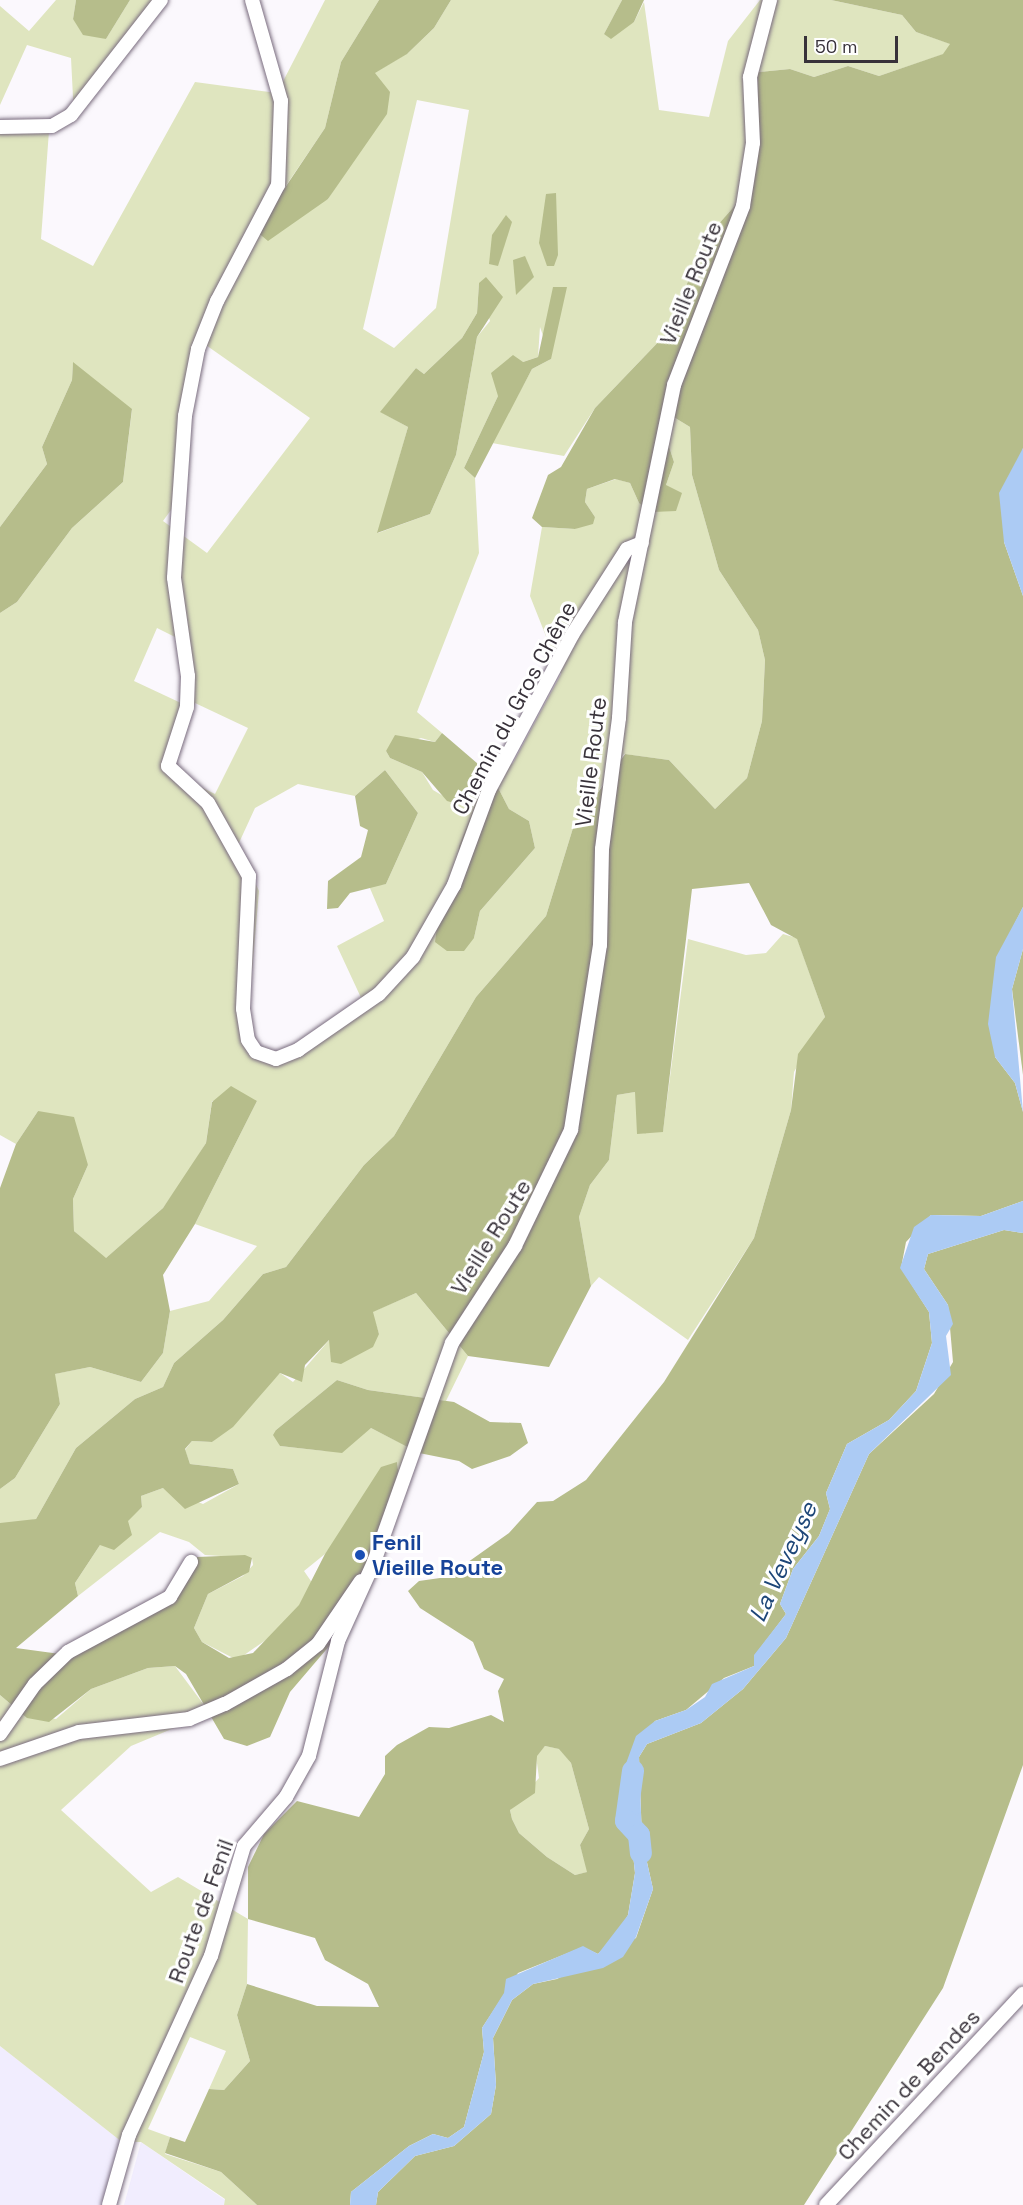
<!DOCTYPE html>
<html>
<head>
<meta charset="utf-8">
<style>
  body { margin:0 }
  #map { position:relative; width:1023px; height:2205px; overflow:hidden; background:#fbf8fd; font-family:"Space Grotesk",sans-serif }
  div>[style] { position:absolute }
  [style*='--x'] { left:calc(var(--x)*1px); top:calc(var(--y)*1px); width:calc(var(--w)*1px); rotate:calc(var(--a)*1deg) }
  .industrial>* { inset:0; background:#f1edfe }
  .green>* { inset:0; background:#dfe5bf }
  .forest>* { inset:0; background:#b6bd8b }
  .water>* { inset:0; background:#accbf4 }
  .river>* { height:22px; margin:-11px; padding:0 11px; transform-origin:11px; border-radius:11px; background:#accbf4 }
  .roads { filter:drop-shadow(0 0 2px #796c7e) drop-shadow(0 0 2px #796c7e) }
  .minor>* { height:14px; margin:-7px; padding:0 7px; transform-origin:7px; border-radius:7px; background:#fff }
  .dots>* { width:16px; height:16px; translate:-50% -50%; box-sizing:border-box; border:3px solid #fff; border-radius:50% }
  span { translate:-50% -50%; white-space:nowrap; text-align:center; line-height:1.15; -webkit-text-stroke:6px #fff; paint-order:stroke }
  .street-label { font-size:22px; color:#38323a }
  .transit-label { font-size:22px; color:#164399; font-weight:700 }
  .left { translate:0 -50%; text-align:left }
  .water-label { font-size:24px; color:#1d4678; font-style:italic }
  .scale { position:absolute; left:804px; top:36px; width:94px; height:27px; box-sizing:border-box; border:3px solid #38323a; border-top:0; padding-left:8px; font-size:18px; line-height:21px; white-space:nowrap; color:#38323a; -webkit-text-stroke:4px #fff; paint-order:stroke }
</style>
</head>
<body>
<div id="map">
  <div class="industrial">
    <div style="clip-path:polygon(0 2046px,122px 2142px,110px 2205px,0 2205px)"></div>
    <div style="clip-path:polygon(141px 2142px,225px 2200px,224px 2205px,124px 2205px)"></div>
  </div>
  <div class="green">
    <div style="clip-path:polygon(56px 0,76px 0,73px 19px,106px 39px,130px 0,166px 0,74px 117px,71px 58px,27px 45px,0 105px,0 6px,29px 31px)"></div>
    <div style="clip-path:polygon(evenodd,325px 0,379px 0,341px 62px,325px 128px,256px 230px,328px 199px,350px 163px,374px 73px,408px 53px,434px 28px,451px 0,622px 0,604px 34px,634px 22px,644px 2px,659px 110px,709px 117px,728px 41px,760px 0,831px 0,902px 15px,916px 32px,951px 44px,944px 54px,879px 76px,848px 66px,814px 77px,790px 69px,758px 72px,754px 184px,708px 236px,664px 336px,595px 408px,564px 456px,492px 443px,532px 369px,551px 359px,540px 327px,538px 357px,523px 362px,498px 396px,464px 468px,475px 478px,479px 553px,417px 712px,442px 733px,435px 742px,421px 738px,386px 751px,390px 758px,422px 772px,433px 790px,455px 803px,473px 791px,477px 801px,459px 846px,474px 938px,480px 911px,535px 848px,529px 821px,509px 809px,492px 776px,513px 763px,561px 674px,530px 596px,542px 527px,575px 529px,595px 517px,585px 502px,587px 489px,616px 479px,630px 483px,639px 503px,666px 485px,674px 462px,664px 431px,672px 416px,690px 427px,692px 475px,719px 570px,758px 630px,765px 660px,762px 721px,747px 778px,715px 809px,669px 760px,624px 754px,573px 828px,546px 916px,476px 997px,394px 1136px,364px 1165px,286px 1267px,263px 1274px,223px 1320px,174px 1363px,163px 1387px,135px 1399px,76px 1448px,36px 1519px,10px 1526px,0 1523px,0 1489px,15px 1478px,60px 1404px,54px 1374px,90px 1367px,141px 1382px,163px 1353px,170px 1311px,209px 1301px,257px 1246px,195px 1224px,257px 1101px,212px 1101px,206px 1143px,183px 1180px,163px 1208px,105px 1259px,74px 1231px,73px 1199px,88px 1165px,38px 1111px,16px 1144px,0 1135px,0 613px,17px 602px,72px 528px,123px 482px,132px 410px,73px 363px,72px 380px,42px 447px,47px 464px,0 527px,0 134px,49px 131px,41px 239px,93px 266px,195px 82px,277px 93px,325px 0,417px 100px,469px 110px,436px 308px,394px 348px,363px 329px,417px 100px,325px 0,479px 283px,490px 321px,477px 337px,456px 455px,430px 514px,378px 533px,408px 427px,381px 412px,416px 368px,424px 374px,462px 338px,477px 313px,479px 283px,325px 0,203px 343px,310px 418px,207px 553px,163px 521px,184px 492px,186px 418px,203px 343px,325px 0,157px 628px,181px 640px,181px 703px,134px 681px,157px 628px,325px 0,195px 703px,248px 728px,215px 794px,163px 768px,195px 703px,325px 0,385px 770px,418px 813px,386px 884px,369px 886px,384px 921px,337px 946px,363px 1002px,296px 1048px,277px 1054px,265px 1051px,255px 1041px,249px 1006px,259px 891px,238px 845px,255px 808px,298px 784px,355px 796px,385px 770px)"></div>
    <div style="clip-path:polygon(783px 934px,797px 938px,825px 1017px,794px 1072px,791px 1110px,754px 1238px,688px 1340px,599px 1277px,591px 1286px,579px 1217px,590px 1185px,609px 1160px,617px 1095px,635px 1092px,663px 1131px,688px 939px,746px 955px,766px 953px)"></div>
    <div style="clip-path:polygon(416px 1293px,468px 1356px,446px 1401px,368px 1390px,337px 1380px,276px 1430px,280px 1446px,325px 1451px,371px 1428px,412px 1449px,399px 1477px,397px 1462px,325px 1554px,304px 1571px,313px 1584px,303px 1598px,302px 1615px,237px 1660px,202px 1642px,194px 1628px,208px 1594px,243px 1576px,253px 1565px,252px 1558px,205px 1555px,189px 1542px,160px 1532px,78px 1596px,75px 1583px,100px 1545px,142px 1507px,141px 1496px,163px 1488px,203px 1504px,239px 1484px,233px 1469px,190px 1464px,185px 1450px,192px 1441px,212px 1442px,280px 1373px,293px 1382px,330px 1339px,379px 1334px,372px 1312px)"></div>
    <div style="clip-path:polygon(175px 1666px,210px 1713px,131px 1746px,61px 1810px,151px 1892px,178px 1877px,248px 1919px,247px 1984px,237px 2015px,250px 2061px,224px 2090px,209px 2089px,226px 2051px,190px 2037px,148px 2129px,170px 2137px,165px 2154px,221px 2172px,257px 2205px,224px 2205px,225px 2199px,141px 2142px,122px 2142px,0 2046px,0 1695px,21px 1713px,56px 1719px,91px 1689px,148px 1668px)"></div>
    <div style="clip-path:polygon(545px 1746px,560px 1749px,571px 1763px,589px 1829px,580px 1845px,588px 1872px,575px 1875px,547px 1857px,519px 1833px,512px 1819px,510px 1810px,539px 1778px,536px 1756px)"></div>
  </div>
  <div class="forest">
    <div style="clip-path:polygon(76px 0,130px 0,106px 39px,83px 35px,73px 19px)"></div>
    <div style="clip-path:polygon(379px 0,451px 0,434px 28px,407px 54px,375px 73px,390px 92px,387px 114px,328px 199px,268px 241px,256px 231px,325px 128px,341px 62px)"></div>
    <div style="clip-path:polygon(622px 0,644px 0,634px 22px,611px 39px,604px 34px)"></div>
    <div style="clip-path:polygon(evenodd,831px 0,1023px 0,1023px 448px,1004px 542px,1023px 596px,1023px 907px,1014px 925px,995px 1057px,1015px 1083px,1023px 1112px,1023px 1201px,981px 1216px,931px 1215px,906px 1242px,901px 1268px,929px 1312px,932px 1343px,916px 1391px,889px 1420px,847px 1444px,826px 1493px,830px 1509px,819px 1536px,793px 1569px,780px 1604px,786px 1614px,755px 1655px,754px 1666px,724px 1678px,686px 1710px,655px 1721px,624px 1769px,635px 1873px,628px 1915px,616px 1936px,598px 1954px,583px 1947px,518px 1973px,482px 2028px,484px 2052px,464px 2127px,448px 2138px,433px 2134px,409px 2146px,351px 2192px,350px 2205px,257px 2205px,221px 2172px,165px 2153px,170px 2137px,185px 2142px,209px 2089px,224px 2090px,250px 2061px,237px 2015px,247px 1984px,317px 2006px,379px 2007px,368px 1984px,325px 1960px,315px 1938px,248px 1919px,248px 1867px,264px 1834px,297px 1801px,359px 1817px,385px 1774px,385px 1756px,397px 1745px,429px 1727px,449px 1728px,491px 1715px,504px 1722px,498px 1691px,504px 1679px,484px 1669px,473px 1642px,420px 1608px,408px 1591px,419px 1581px,447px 1577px,509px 1533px,537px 1502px,553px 1501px,586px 1480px,664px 1382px,754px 1238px,791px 1110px,798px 1054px,825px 1017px,797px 939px,771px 925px,749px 883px,692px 889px,663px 1132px,637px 1134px,635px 1092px,617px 1095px,609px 1160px,590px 1185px,579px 1217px,591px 1286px,549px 1367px,468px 1356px,416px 1293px,373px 1312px,379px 1334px,373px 1347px,341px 1364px,331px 1362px,329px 1340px,305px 1365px,302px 1382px,280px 1373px,233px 1427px,212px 1442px,192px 1441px,185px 1449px,190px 1464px,233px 1469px,239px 1484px,185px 1509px,163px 1488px,141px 1496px,142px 1507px,128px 1521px,132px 1535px,114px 1550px,100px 1545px,75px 1583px,78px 1596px,16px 1648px,60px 1654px,170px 1597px,197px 1557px,245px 1555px,252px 1558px,249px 1572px,208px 1594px,194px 1628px,202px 1642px,229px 1658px,253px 1653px,299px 1605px,325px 1554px,381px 1467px,397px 1462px,399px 1477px,373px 1549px,331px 1644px,290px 1692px,270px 1737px,247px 1746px,224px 1739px,186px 1674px,175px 1666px,148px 1668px,91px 1689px,49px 1722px,27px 1718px,0 1695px,0 1523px,36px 1519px,76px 1448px,135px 1399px,163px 1387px,174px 1363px,223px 1320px,263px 1274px,286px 1267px,364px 1165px,394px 1136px,476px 997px,546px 916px,573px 828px,625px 754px,669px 760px,715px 809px,747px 778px,762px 721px,765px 660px,758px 630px,719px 570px,692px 475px,690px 427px,672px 416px,664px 431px,674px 462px,666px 485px,682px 493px,676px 511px,653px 512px,639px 503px,630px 483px,615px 479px,587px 489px,585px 502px,595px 517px,593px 524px,575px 529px,542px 527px,532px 518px,548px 475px,561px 467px,595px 408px,664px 336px,708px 236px,754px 184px,758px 72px,790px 69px,814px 77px,848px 66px,879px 76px,943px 54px,950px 44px,916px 32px,902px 15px,831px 0,545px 1746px,559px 1749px,571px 1763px,589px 1829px,580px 1845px,587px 1872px,575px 1875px,547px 1857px,519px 1833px,512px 1819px,510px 1810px,535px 1793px,537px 1756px,545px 1746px)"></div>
    <div style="clip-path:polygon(556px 193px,558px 255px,554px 266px,547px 266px,539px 243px,546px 194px)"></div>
    <div style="clip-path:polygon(506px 215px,512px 222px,498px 266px,489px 264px,492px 235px)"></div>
    <div style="clip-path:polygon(525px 256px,534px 277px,516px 295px,513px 260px)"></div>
    <div style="clip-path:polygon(486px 277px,503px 297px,477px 337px,456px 455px,430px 514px,377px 533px,408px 427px,380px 412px,416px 368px,424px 374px,462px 338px,477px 313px,479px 283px)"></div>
    <div style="clip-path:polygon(553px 287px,567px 287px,551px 359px,532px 369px,475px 478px,464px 468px,498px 396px,491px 373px,513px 355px,523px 362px,538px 357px)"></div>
    <div style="clip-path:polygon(73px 362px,132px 409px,123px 482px,72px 528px,17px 602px,0 613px,0 527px,47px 464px,42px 447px,72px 380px)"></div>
    <div style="clip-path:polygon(442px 733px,492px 776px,509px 809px,529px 821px,535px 848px,480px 911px,474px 938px,464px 951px,447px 951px,435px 942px,440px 905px,457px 876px,459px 846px,477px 800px,473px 791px,454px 803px,447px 801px,422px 772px,390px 758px,386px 751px,395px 735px,435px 742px)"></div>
    <div style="clip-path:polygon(385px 770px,418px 813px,386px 884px,350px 893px,338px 908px,327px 909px,328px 881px,361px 857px,368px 830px,360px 826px,355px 796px)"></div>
    <div style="clip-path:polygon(1023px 949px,1023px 1075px,1012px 989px)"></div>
    <div style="clip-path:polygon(231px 1086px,257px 1101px,195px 1224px,163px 1275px,170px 1311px,163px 1353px,141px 1382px,90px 1367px,55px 1374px,60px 1404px,15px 1478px,0 1489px,0 1188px,16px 1144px,38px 1111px,74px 1117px,88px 1165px,73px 1199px,74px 1231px,106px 1258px,163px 1208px,206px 1143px,212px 1102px)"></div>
    <div style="clip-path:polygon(1004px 1230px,1023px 1233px,1023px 1765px,943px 1988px,804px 2205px,376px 2205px,378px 2192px,415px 2156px,454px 2146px,491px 2114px,496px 2085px,493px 2038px,512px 2000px,533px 1984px,557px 1979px,636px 1938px,653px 1889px,642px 1840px,639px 1757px,647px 1744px,701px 1723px,743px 1689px,786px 1638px,869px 1454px,934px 1394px,953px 1362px,948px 1305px,924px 1269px,928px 1254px)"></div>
    <div style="clip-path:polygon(337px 1380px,368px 1390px,454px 1402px,490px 1422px,521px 1423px,528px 1443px,510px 1456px,472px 1469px,459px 1461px,419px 1453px,371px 1428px,342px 1453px,280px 1446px,273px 1435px,276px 1430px)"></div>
  </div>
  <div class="water">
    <div style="clip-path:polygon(1023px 448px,1023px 596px,1004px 542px,999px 493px)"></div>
    <div style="clip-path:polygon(1023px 907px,1023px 949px,1012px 989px,1023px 1112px,1015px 1083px,995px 1057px,988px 1024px,996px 957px)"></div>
    <div style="clip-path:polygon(1023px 1201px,1023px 1233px,1004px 1230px,928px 1254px,924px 1269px,948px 1305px,953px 1324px,946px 1336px,951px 1375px,869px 1454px,786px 1638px,743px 1689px,701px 1723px,647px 1744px,639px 1757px,642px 1840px,653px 1889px,636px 1937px,623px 1957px,603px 1968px,533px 1984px,512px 2000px,493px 2038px,496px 2085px,491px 2114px,454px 2146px,415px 2156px,378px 2192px,376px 2205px,350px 2205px,351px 2192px,409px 2146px,433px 2134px,448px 2138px,464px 2127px,484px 2052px,482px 2028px,504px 1993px,506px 1979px,583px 1946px,598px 1954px,628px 1915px,635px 1873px,624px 1769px,636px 1736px,655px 1721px,686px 1710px,705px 1697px,712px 1684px,754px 1666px,754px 1655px,786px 1614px,780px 1604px,793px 1569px,819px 1536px,830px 1509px,826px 1493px,847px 1444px,889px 1420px,916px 1391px,932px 1343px,929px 1312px,900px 1268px,914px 1227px,931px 1215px,981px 1216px)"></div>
  </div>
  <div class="river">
    <div style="--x:633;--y:1771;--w:50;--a:98"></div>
    <div style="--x:626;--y:1821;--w:19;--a:47"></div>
    <div style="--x:639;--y:1835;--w:18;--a:84"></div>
  </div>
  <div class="roads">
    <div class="minor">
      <div style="--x:252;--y:0;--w:105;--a:74"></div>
      <div style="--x:281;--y:101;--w:84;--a:92"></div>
      <div style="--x:278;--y:185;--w:131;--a:117.7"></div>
      <div style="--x:217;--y:301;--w:52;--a:111.6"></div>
      <div style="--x:198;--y:349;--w:68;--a:101"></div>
      <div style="--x:185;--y:416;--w:162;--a:93.9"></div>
      <div style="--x:174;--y:578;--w:99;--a:81.9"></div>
      <div style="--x:188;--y:676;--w:31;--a:92"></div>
      <div style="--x:187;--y:707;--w:62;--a:107.9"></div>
      <div style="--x:168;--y:766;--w:54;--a:42.8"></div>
      <div style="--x:208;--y:803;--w:84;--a:60.7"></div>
      <div style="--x:249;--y:876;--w:133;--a:92.6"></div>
      <div style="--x:243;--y:1009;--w:31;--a:81"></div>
      <div style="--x:248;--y:1040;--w:14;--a:56"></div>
      <div style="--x:256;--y:1052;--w:21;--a:19"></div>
      <div style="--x:276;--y:1059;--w:24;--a:-22"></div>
      <div style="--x:298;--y:1050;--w:98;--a:-34.7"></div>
      <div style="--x:379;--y:994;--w:50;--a:-47.4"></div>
      <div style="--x:413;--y:957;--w:83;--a:-60.3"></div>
      <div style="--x:454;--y:885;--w:101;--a:-69.8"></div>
      <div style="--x:489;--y:790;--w:176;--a:-61.8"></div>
      <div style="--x:572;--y:635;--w:102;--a:-57.4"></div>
      <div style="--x:627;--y:549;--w:16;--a:-22"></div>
      <div style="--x:0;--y:127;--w:52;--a:-1.1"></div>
      <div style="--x:52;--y:126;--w:22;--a:-30"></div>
      <div style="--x:71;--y:115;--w:146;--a:-52"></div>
      <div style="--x:0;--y:1734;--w:61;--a:-55"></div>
      <div style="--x:35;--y:1684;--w:46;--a:-44.1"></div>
      <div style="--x:68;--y:1652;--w:116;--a:-28.3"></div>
      <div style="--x:170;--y:1597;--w:41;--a:-59"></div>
      <div style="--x:0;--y:1759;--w:83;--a:-18.9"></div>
      <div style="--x:79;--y:1732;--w:111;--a:-6.7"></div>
      <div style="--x:189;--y:1719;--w:39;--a:-23"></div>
      <div style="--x:225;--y:1704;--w:71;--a:-29.4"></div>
      <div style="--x:287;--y:1669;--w:40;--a:-39"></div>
      <div style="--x:318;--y:1644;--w:76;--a:-55.7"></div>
      <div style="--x:109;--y:2205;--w:73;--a:-74.1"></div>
      <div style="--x:129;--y:2135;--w:197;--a:-65.4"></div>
      <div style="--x:211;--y:1956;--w:115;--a:-73.3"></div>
      <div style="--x:244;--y:1846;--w:65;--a:-49.4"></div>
      <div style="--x:286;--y:1797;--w:47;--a:-60.7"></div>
      <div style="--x:309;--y:1756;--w:119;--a:-75.8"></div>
      <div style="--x:338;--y:1641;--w:87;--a:-65.5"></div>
      <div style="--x:374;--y:1562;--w:232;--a:-70.4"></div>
      <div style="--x:452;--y:1343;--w:116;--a:-57"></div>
      <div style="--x:515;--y:1246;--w:129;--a:-64.2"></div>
      <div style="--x:571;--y:1130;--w:187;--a:-81.1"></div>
      <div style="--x:600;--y:945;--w:96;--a:-88.8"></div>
      <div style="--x:602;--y:849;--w:132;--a:-82.6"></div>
      <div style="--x:619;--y:718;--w:96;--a:-86.4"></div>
      <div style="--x:625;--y:622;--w:242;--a:-78.3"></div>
      <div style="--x:674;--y:385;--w:192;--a:-68.9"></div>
      <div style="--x:743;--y:206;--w:64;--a:-81"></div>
      <div style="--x:753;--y:143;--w:66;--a:-92.6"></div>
      <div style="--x:750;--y:77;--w:80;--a:-75.4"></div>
      <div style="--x:826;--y:2205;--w:289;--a:-47"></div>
    </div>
  </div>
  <div class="dots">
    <div style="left:360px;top:1555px;background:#1a4fb4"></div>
  </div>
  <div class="street-label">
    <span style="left:691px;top:283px;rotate:-68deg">Vieille Route</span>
    <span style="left:514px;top:708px;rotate:-62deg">Chemin du Gros Chêne</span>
    <span style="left:591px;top:762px;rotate:-83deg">Vieille Route</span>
    <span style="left:491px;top:1237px;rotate:-58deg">Vieille Route</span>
    <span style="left:201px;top:1911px;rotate:-70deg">Route de Fenil</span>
    <span style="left:909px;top:2085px;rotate:-47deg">Chemin de Bendes</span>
  </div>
  <div class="transit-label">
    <span class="left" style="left:372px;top:1555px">Fenil<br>Vieille Route</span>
  </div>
  <div class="water-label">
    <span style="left:783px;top:1562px;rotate:-65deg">La Veveyse</span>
  </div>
  <div class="scale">50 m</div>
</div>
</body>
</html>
